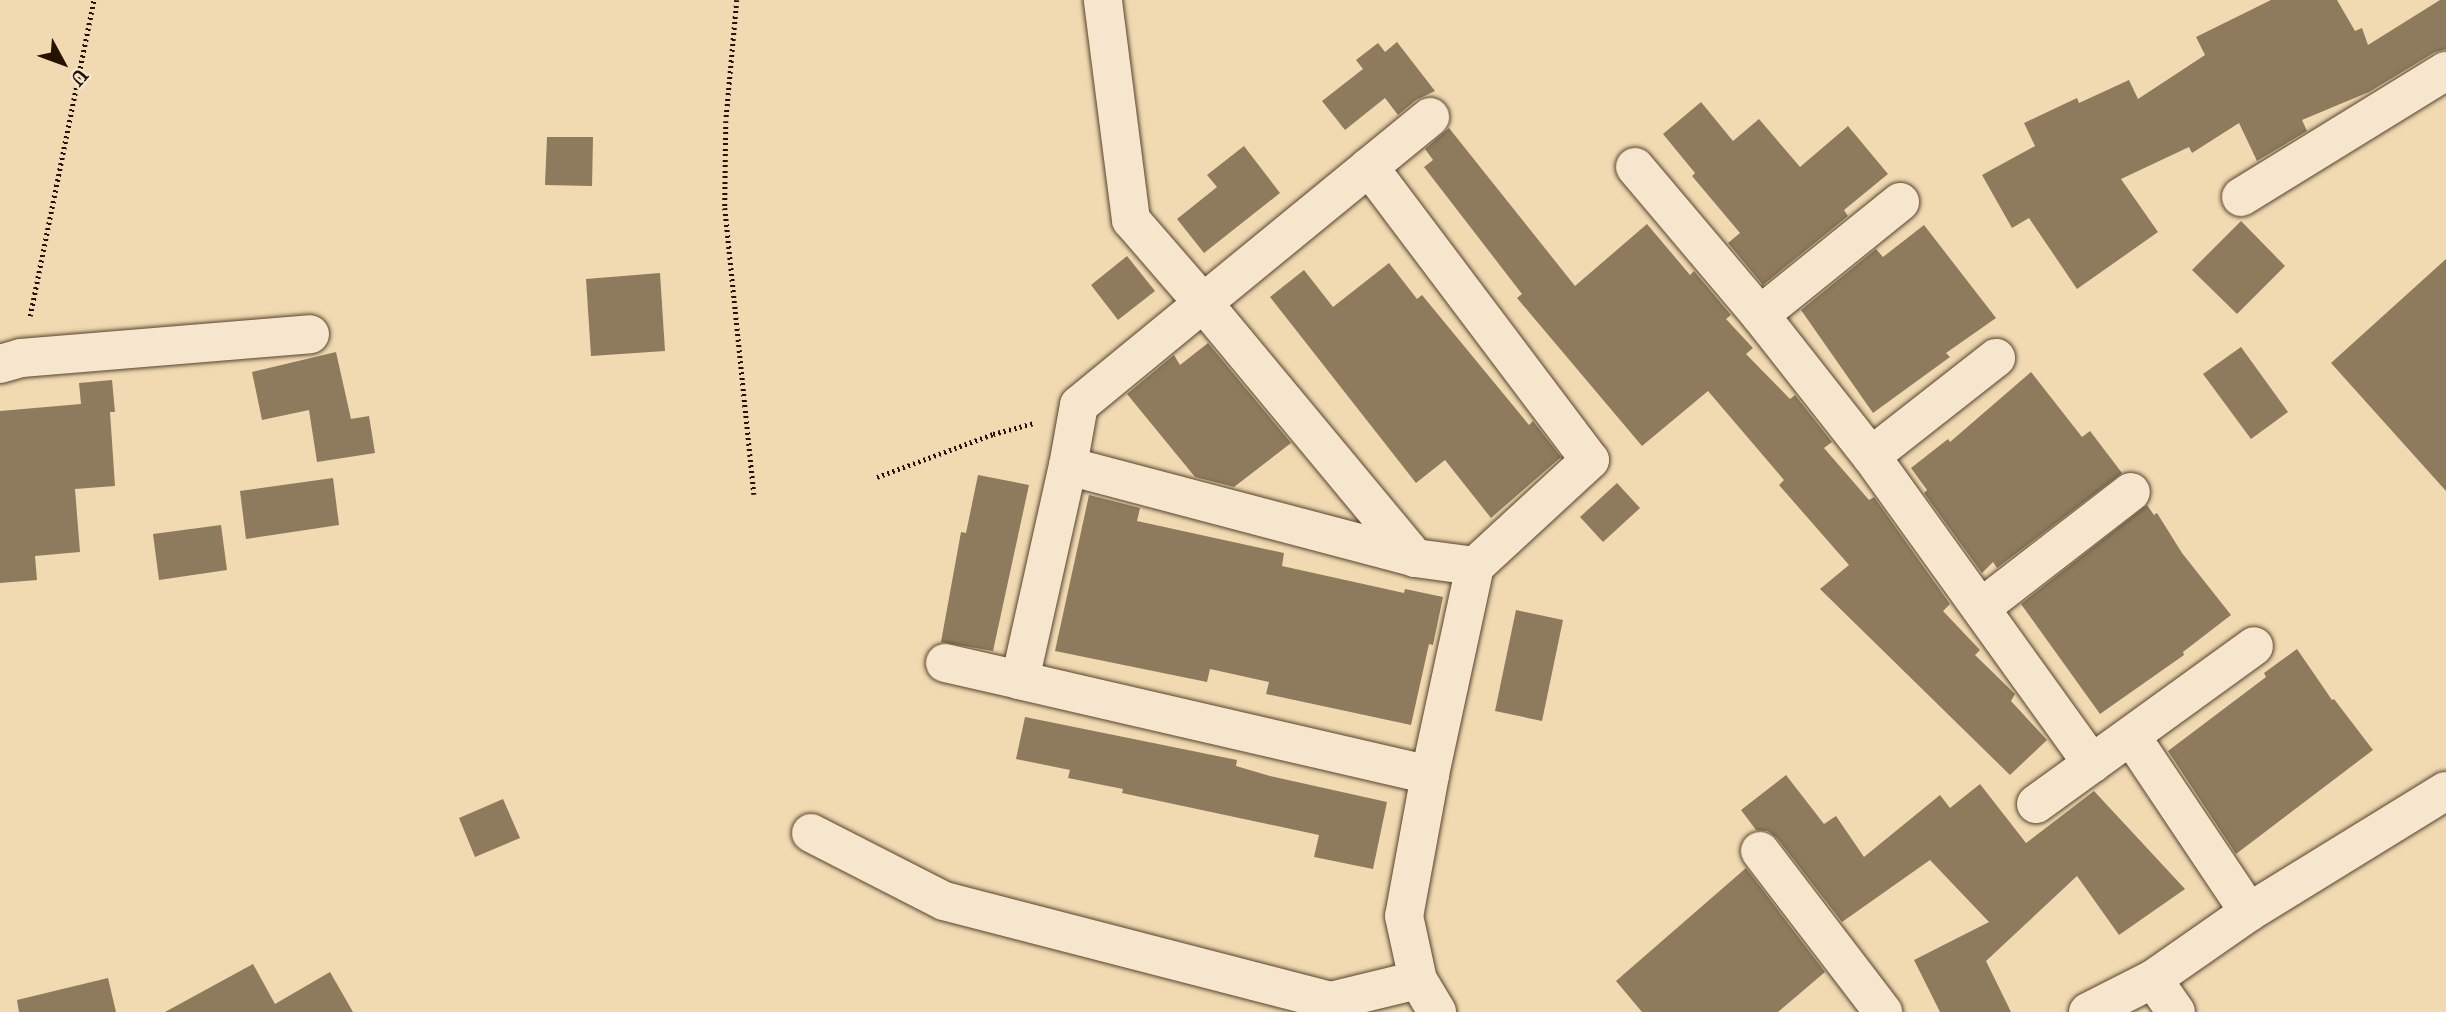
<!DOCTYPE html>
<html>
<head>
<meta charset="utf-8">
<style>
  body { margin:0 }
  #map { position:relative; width:2446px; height:1012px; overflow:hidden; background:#f1d9b2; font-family:"IM FELL Great Primer",serif }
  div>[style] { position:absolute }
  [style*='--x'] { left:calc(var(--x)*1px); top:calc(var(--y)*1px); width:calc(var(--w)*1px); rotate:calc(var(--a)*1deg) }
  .building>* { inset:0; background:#8e7a5d }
  .path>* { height:4.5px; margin-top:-2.25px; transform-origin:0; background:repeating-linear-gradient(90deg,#231300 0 2px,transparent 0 5.5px) }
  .roads { filter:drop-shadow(0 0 2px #56442c) drop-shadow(0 0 2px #56442c) }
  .street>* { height:38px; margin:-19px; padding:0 19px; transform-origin:19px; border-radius:19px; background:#f6e6cd }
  span { translate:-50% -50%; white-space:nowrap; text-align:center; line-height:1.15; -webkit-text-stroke:5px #f6e6cd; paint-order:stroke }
  .north { position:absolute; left:28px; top:28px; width:70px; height:70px; -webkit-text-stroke:5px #f6e6cd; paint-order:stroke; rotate:131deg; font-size:19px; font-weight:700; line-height:28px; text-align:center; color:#231300 }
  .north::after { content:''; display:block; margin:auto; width:24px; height:32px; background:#231300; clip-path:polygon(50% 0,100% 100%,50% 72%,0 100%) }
</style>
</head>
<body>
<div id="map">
  <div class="building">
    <div style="clip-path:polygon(2271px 0,2337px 0,2355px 31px,2362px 28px,2368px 45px,2440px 0,2446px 0,2446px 49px,2435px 52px,2369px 92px,2302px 120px,2307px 131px,2257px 161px,2239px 123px,2192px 153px,2189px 147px,2121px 179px,2158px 232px,2077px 289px,2029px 218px,2012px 228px,1982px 175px,2035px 146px,2024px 123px,2077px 98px,2079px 103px,2129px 80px,2138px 99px,2205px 55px,2196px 37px)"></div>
    <div style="clip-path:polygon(1397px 42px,1435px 91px,1416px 100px,1398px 115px,1385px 98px,1345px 130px,1322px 101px,1363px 69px,1356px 60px,1378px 43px,1385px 52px)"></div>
    <div style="clip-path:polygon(1701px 102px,1733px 141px,1759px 119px,1800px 167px,1848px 126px,1888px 174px,1844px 210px,1848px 216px,1763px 285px,1728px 243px,1740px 233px,1692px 176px,1695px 173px,1663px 134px)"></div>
    <div style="clip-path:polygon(1449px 128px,1575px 286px,1647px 224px,1690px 275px,1694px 271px,1731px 315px,1726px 319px,1753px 348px,1746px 354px,1790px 399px,1795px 395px,1832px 442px,1824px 448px,1869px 500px,1874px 497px,1950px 604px,1943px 611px,1980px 650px,1975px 655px,2015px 694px,2011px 701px,2047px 740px,2010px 775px,1820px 589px,1849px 565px,1779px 485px,1784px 480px,1708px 391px,1642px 446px,1517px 298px,1522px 294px,1424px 167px,1433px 160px,1425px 149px)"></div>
    <div style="clip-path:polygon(547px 137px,593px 137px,592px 186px,545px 185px)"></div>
    <div style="clip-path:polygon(1244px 146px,1280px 193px,1204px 253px,1177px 219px,1217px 187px,1207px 175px)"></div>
    <div style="clip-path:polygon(2241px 221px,2285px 266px,2237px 314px,2192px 270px)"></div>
    <div style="clip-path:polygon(1924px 225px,1996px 318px,1946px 353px,1950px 357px,1873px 413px,1801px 310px,1876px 249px,1883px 257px)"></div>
    <div style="clip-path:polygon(1127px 256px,1155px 291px,1118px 320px,1091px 285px)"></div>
    <div style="clip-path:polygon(2446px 259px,2446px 491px,2331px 363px)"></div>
    <div style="clip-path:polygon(1389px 263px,1417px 299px,1422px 295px,1529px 425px,1533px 421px,1561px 457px,1491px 518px,1445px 460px,1416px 483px,1270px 297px,1304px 270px,1333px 307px)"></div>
    <div style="clip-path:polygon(660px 273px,665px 351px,591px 356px,586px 279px)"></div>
    <div style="clip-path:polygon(1208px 343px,1291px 443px,1234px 487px,1195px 477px,1127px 394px,1174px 355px,1180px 365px)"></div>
    <div style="clip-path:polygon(2241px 347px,2288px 412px,2251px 439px,2203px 374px)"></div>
    <div style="clip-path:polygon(336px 352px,351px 419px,369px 416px,375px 453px,317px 462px,309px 410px,262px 420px,252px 372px)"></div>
    <div style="clip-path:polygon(2031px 372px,2082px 437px,2090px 431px,2122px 473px,1997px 568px,1993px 562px,1982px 573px,1924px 493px,1927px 490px,1911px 468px,1948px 439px,1950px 442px)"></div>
    <div style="clip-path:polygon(112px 380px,115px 412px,110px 412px,115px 486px,75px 489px,80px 552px,35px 556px,37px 580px,0 583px,0 411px,81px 404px,79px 383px)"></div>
    <div style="clip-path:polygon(978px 475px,1029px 485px,993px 651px,941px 642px,961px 532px,966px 533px)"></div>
    <div style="clip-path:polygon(333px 478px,339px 525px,246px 539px,240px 491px)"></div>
    <div style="clip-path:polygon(1617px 483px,1640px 508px,1603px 542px,1580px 517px)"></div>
    <div style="clip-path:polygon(1089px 495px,1140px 508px,1137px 521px,1284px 553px,1282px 566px,1404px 593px,1405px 589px,1443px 597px,1433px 645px,1429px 644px,1411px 725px,1266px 694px,1269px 682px,1210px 669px,1207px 682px,1055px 651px)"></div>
    <div style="clip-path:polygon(2147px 505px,2154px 515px,2157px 513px,2182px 553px,2231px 615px,2183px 652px,2184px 655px,2100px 714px,2021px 604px)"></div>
    <div style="clip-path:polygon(221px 525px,227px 570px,159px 580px,153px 534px)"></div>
    <div style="clip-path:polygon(1516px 610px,1563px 620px,1542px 721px,1495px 711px)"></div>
    <div style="clip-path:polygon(2297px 649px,2332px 700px,2334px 699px,2373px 750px,2236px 854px,2168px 751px,2266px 677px,2264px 673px)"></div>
    <div style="clip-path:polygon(1025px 717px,1237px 760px,1236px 766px,1270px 776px,1387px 802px,1373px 869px,1314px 857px,1319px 835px,1122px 793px,1123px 789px,1068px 778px,1070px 770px,1016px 759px)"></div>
    <div style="clip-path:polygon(1786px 775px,1824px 824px,1836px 816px,1864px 857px,1940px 795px,1950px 808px,1980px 784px,2026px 843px,2094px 791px,2185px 889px,2119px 935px,2077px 876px,1986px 961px,2011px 1012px,1940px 1012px,1914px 960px,1989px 922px,1930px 860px,1842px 922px,1777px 838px,1768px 831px,1756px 830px,1741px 810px)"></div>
    <div style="clip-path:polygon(503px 799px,520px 838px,475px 857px,459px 818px)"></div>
    <div style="clip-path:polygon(1746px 868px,1825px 972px,1778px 1012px,1642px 1012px,1616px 981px)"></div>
    <div style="clip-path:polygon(253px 964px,275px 1004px,330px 972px,353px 1012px,165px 1012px)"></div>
    <div style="clip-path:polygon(108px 978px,116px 1012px,19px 1012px,17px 1000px)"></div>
  </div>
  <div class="path">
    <div style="--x:737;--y:0;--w:121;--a:95.2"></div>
    <div style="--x:726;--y:121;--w:87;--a:90.7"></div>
    <div style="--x:725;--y:208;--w:288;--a:84.2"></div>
    <div style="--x:30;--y:316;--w:322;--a:-78.6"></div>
    <div style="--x:877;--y:477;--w:124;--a:-20.3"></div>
    <div style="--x:993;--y:434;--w:42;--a:-15"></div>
  </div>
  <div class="roads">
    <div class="street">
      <div style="--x:1369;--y:167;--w:79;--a:-39.3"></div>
      <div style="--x:1635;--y:167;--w:194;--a:49.8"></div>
      <div style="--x:1760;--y:315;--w:179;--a:51.8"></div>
      <div style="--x:1871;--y:456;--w:379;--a:54.3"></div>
      <div style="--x:2241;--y:197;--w:241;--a:-31.6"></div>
      <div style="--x:1760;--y:315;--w:180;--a:-38.9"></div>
      <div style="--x:0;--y:364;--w:22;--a:-16"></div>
      <div style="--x:21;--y:358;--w:290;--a:-4.7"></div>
      <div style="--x:1871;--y:456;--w:159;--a:-38.1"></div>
      <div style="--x:1068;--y:466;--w:62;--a:-79.8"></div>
      <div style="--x:1079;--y:405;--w:161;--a:-39.4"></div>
      <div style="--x:1203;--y:303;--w:110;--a:-130.9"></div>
      <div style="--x:1131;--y:220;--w:222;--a:-97.3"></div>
      <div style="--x:1415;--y:558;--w:332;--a:-129.7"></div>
      <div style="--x:1203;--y:303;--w:215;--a:-39.3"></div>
      <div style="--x:1369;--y:167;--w:367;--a:53"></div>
      <div style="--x:1590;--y:460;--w:156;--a:137.3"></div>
      <div style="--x:1475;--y:566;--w:214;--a:102.2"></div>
      <div style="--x:1430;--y:775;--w:143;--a:100.4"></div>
      <div style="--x:1404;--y:916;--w:66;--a:77.7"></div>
      <div style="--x:1418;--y:980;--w:37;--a:59"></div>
      <div style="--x:1982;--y:607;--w:188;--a:-37.7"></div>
      <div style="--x:945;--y:663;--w:77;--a:12.8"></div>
      <div style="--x:2131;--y:736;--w:212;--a:56.2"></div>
      <div style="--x:1430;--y:775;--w:421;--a:-167"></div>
      <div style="--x:1020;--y:680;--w:219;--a:-77.4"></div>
      <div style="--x:1068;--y:466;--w:359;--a:14.8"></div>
      <div style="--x:1415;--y:558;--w:61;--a:7.6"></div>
      <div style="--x:2036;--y:804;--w:269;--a:-35.9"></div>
      <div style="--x:811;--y:833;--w:149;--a:27.1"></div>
      <div style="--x:944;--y:901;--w:400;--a:14.5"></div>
      <div style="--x:1331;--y:1001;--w:89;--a:-13.6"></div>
      <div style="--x:1760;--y:851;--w:203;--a:52.6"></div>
      <div style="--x:2153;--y:979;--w:40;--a:55.1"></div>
      <div style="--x:2088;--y:1012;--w:73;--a:-26.9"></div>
      <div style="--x:2153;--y:979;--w:117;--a:-34.9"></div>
      <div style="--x:2249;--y:912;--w:231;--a:-31.6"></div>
    </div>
  </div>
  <div class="north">U</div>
</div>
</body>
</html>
